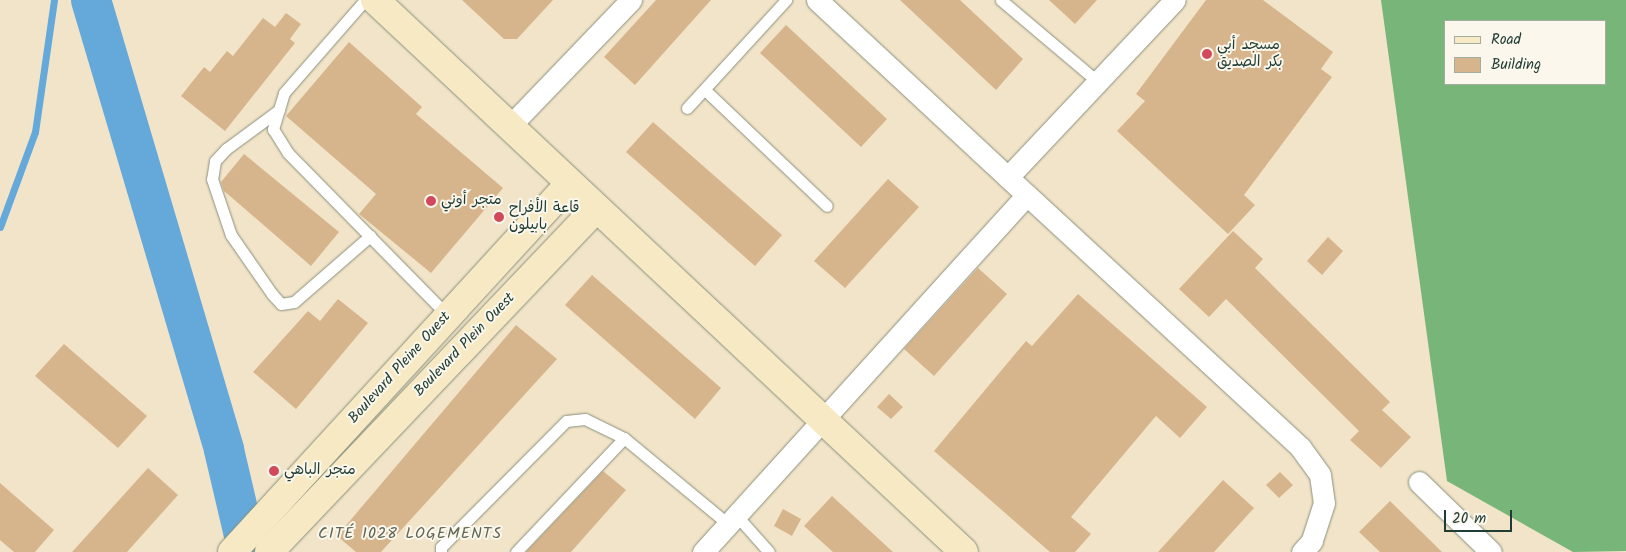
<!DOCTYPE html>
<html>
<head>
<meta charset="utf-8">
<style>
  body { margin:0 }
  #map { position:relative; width:1626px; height:552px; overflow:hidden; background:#f2e4c8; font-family:Kalam,"Playpen Sans Arabic",sans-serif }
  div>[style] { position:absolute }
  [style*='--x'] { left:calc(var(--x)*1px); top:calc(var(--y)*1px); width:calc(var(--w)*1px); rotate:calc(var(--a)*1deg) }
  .forest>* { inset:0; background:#77b678 }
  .stream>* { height:7px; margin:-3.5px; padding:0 3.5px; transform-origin:3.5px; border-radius:3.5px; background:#65a9da }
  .river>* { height:40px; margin:-20px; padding:0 20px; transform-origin:20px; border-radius:20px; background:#65a9da }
  .building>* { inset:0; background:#d7b58c }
  .roads { filter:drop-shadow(0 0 1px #88907e) drop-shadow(0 0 1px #88907e) }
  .lane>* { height:11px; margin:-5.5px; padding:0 5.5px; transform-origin:5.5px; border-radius:5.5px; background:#fff }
  .street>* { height:21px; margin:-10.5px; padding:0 10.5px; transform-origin:10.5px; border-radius:10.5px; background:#fff }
  .secondary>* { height:28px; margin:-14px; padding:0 14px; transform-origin:14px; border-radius:14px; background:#f6e9c3 }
  .dots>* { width:14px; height:14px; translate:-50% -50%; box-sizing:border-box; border:2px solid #fbf7ec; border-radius:50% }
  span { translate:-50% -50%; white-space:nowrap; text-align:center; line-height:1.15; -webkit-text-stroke:4px #fbf7ec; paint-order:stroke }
  .poi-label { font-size:15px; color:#1f3d34 }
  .left { translate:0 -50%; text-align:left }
  .street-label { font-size:15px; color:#1f3d34 }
  .neighbourhood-label { font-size:16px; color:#5f6753; letter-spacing:1px }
  .legend { position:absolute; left:1444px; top:20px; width:162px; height:65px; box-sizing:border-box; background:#fbf7ec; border:1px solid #a3ada2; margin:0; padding:6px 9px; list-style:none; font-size:15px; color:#1f3d34 }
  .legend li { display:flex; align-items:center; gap:10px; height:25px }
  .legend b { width:25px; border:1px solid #a3ada2 }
  .scale { position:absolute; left:1444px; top:510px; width:68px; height:22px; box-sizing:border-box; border:2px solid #1f3d34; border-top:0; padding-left:6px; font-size:15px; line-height:18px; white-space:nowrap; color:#1f3d34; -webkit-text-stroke:4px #fbf7ec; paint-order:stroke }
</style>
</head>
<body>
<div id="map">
  <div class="forest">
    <div style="clip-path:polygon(evenodd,1381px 0,1626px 0,1626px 551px,1573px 552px,1447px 481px,1381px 0,1445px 21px,1605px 21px,1605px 84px,1445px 84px,1445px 21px)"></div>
  </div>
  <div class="stream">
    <div style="--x:0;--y:227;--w:101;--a:-69.8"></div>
    <div style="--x:35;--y:132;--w:133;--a:-81.8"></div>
  </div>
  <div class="river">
    <div style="--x:91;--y:0;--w:469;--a:73.5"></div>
    <div style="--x:224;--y:450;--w:105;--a:76.8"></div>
  </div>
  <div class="building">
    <div style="clip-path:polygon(462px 0,553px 0,517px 39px,504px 39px)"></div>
    <div style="clip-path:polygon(656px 0,711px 0,635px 85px,604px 57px)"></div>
    <div style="clip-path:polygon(900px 0,960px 0,1023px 59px,996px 90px)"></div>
    <div style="clip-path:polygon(1049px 0,1097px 0,1075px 24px)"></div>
    <div style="clip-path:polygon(1206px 0,1263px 0,1333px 52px,1321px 69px,1332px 77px,1244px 195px,1255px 205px,1228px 234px,1117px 131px,1145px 101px,1136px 94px)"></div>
    <div style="clip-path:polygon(286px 13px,301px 24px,290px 39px,295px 43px,225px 131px,181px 96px,204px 67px,210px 72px,227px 51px,233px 56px,263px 18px,275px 27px)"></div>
    <div style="clip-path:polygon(786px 25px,887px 119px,861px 147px,760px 53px)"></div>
    <div style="clip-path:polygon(349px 42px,422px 107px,416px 114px,503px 188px,431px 273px,359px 214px,376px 194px,286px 116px)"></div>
    <div style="clip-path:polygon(653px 122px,782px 235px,755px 266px,626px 152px)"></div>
    <div style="clip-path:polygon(244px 154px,339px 232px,311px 266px,224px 191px,221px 182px)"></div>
    <div style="clip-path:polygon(888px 179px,919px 207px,845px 288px,814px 261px)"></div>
    <div style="clip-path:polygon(1233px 231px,1263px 259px,1255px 268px,1390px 402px,1382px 410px,1411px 437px,1381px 468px,1350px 440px,1359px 431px,1226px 299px,1209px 317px,1179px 289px)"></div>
    <div style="clip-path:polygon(1328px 237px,1343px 251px,1322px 275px,1307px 261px)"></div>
    <div style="clip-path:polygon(978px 268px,1007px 294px,934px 376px,904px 349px)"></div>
    <div style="clip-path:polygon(592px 275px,721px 388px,695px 419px,565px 305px)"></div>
    <div style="clip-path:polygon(1078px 294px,1207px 407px,1180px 438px,1156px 416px,1071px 517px,1091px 534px,1075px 552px,1050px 552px,934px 451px,1026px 341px,1032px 346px)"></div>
    <div style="clip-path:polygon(338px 299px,368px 323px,296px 409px,253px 372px,308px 311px,320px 321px)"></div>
    <div style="clip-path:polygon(516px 325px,557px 359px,381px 552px,356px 552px,337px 536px)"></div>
    <div style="clip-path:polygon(64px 344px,147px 416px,118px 448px,35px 376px)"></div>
    <div style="clip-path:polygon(889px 394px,903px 407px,891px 419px,877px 407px)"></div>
    <div style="clip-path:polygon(148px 468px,178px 495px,127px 552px,72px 552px)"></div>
    <div style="clip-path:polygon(603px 471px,626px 490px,571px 552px,526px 552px)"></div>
    <div style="clip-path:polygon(1280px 472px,1293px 485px,1279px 498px,1266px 485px)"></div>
    <div style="clip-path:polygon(1223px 480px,1254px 508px,1214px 552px,1158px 552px)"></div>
    <div style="clip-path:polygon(0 483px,54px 530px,35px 552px,14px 552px,0 540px)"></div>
    <div style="clip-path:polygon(832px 496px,893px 552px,833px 552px,804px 526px)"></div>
    <div style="clip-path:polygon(1390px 501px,1442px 552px,1380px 552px,1359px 532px)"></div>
    <div style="clip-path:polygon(783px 509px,801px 519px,792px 536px,774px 526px)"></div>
  </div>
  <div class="roads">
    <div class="lane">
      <div style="--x:365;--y:0;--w:123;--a:131.1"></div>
      <div style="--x:284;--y:93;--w:38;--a:107"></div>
      <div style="--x:273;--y:129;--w:28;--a:58"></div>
      <div style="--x:288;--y:153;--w:228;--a:45.5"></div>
      <div style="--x:1001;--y:0;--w:127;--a:40.2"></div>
      <div style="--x:705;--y:90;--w:168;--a:43.6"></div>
      <div style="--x:687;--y:108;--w:147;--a:-47.5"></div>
      <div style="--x:279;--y:110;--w:66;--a:143.7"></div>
      <div style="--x:226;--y:149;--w:16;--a:133"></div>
      <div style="--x:215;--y:161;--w:18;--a:99"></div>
      <div style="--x:212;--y:179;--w:59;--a:71.3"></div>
      <div style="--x:231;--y:235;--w:72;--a:55.2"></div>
      <div style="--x:272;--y:294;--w:13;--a:48"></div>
      <div style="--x:281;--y:304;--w:13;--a:-9"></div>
      <div style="--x:294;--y:302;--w:101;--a:-41"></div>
      <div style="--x:737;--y:516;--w:48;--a:48.4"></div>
      <div style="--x:441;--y:552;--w:5;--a:-90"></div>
      <div style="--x:441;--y:547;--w:177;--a:-45.2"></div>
      <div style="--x:566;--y:421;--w:19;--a:-6"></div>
      <div style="--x:585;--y:419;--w:43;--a:26"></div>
      <div style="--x:624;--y:438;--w:135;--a:39.6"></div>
      <div style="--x:516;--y:552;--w:157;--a:-46.5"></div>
    </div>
    <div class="street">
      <div style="--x:817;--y:0;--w:287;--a:42.9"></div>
      <div style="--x:510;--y:126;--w:175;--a:-46.2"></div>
      <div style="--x:1008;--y:177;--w:243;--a:-46.7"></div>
      <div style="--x:1419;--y:482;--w:100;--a:44.2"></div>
      <div style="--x:703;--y:552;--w:482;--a:-47.8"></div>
      <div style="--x:1027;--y:195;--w:372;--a:42.7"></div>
      <div style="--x:1300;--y:447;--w:34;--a:54"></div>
      <div style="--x:1320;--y:475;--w:28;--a:82"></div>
      <div style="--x:1324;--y:503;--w:40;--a:108"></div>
      <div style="--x:1312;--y:541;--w:15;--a:132"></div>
    </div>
    <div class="secondary">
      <div style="--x:375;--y:0;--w:807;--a:43.14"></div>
      <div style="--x:232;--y:552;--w:499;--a:-47.5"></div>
      <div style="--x:269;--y:552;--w:474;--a:-46.4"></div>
    </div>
  </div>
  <div class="dots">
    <div style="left:1207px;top:54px;background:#d1495b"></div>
    <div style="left:431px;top:201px;background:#d1495b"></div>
    <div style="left:499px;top:217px;background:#d1495b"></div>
    <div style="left:274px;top:471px;background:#d1495b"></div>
  </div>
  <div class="poi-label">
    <span class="left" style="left:1217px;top:54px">مسجد أبي<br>بكر الصديق</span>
    <span class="left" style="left:441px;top:201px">متجر أوني</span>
    <span class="left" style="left:509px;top:217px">قاعة الأفراح<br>بابيلون</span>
    <span class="left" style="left:284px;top:471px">متجر الباهي</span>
  </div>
  <div class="street-label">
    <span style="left:465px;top:345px;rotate:-46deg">Boulevard Plein Ouest</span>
    <span style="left:400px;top:368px;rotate:-48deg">Boulevard Pleine Ouest</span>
  </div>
  <div class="neighbourhood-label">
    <span style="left:410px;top:534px">CITÉ 1028 LOGEMENTS</span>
  </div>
  <ul class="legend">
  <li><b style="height:6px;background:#f6e9c3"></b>Road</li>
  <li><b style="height:14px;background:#d7b58c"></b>Building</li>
  </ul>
  <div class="scale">20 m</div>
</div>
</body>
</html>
